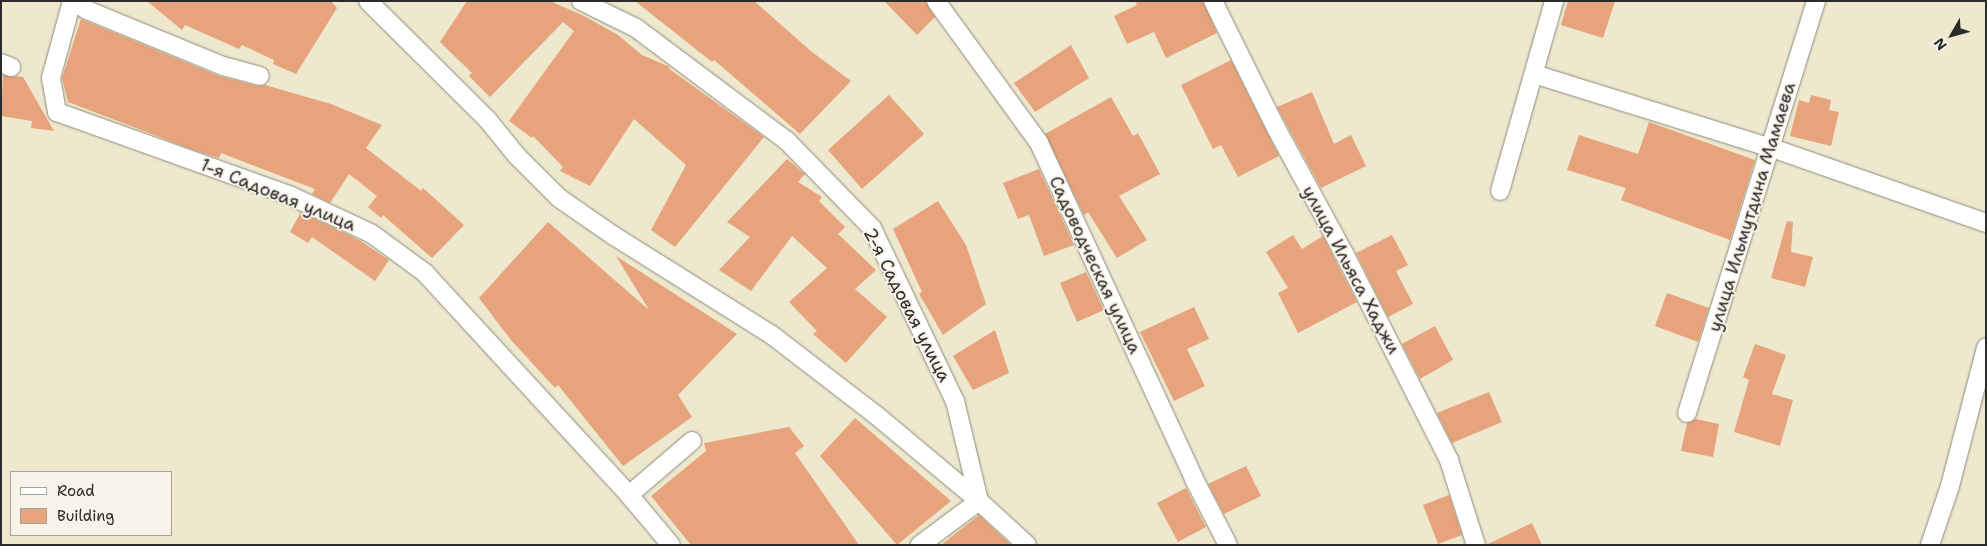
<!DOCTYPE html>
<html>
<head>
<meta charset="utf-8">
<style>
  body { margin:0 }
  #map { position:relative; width:1987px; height:546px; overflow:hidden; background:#ede8ce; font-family:"Shantell Sans",sans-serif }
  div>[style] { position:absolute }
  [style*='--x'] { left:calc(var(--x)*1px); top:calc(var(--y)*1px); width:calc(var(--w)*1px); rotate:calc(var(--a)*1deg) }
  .building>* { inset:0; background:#e7a37b }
  .roads { filter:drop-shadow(0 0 1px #8c8a7c) drop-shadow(0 0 1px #8c8a7c) }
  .street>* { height:18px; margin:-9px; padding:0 9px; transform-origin:9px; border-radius:9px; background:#fff }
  span { translate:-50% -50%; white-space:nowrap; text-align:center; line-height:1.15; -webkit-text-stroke:4px #f7f3e8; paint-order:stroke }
  .street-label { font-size:18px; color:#2b2b2b }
  .frame { position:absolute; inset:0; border:2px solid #2b2b2b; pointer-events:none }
  .legend { position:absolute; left:10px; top:471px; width:162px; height:65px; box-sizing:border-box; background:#f7f3e8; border:1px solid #a5a39c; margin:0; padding:6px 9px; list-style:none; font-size:15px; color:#2b2b2b }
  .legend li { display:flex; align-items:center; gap:10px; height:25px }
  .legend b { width:25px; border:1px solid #a5a39c }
  .north { position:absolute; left:1927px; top:10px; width:50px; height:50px; -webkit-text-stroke:4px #f7f3e8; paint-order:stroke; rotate:232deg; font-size:14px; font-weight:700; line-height:20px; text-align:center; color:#2b2b2b }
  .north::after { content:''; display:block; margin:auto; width:18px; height:22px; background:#2b2b2b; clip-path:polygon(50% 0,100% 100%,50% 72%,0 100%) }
</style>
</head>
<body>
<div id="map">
  <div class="building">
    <div style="clip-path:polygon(147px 1px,331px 1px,337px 8px,296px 74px,273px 64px,274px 60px,242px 45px,239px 49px,185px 25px,182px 30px)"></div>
    <div style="clip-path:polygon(467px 1px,550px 1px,584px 16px,618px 35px,642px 55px,670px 67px,668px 68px,764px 137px,675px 247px,651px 230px,686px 165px,634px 119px,590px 186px,560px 171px,563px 167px,533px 136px,532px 138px,509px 121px,574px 31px,563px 22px,490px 97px,469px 76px,472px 73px,440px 42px)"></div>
    <div style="clip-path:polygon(635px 1px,754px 1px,812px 52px,851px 81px,800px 134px,714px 60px,712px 62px)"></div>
    <div style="clip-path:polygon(884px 1px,926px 1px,935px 17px,917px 35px)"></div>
    <div style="clip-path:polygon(1135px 1px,1203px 1px,1217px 33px,1166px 58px,1154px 32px,1127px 44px,1114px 16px,1137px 5px)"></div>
    <div style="clip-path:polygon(1568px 1px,1615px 1px,1603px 38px,1561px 25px)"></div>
    <div style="clip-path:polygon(81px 19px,219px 76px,257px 86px,265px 85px,331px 104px,382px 125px,366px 148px,421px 191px,423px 188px,464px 225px,432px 258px,383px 215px,381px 218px,368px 207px,377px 196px,349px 174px,330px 203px,312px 194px,315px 189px,221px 153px,219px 158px,196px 151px,68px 102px,62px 78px)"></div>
    <div style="clip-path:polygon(1071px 45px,1089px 78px,1035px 112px,1014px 83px)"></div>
    <div style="clip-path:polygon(1231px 60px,1279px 156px,1238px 177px,1221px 145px,1213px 149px,1181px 85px)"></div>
    <div style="clip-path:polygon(3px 75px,23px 77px,54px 131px,31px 128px,32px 121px,1px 116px)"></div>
    <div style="clip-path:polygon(1312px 92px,1334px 144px,1351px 135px,1366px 166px,1321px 188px,1277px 107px)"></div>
    <div style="clip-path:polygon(889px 95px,924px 134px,862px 189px,828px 150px)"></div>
    <div style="clip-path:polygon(1811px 95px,1831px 100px,1829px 110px,1839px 112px,1831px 146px,1790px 136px,1799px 100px,1809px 103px)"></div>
    <div style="clip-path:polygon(1111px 97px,1133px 136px,1138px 133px,1160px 174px,1119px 196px,1147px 240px,1117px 258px,1088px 212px,1084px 215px,1045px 134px)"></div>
    <div style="clip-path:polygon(1649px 122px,1755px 160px,1730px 240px,1621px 200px,1626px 188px,1567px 170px,1579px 135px,1638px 154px)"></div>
    <div style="clip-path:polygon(787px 159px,805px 174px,798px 182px,822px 197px,819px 201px,845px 227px,838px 234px,876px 270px,855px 289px,887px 317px,846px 363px,813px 334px,817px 331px,789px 302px,827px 268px,792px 236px,751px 291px,719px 270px,750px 237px,727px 222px)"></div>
    <div style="clip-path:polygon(1039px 169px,1074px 245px,1044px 256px,1029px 215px,1018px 219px,1003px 183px)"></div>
    <div style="clip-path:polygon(938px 201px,966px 245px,986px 304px,943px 335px,919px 294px,922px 292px,893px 229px)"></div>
    <div style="clip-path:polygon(301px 212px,359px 240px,389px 260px,375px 281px,312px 237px,308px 243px,290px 232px)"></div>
    <div style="clip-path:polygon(1787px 221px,1793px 222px,1791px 252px,1813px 257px,1805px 287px,1771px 278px)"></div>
    <div style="clip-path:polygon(548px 222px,649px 310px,616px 256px,737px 334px,678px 395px,692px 417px,623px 466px,558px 385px,555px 388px,511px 340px,479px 298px)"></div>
    <div style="clip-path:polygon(1293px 235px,1302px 249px,1323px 236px,1357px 302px,1298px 333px,1278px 293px,1288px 288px,1266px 252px)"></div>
    <div style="clip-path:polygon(1392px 235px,1408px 265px,1396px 271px,1413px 304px,1388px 317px,1356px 253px)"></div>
    <div style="clip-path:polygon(1086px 272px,1104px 310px,1077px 322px,1060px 283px)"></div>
    <div style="clip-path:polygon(1667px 293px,1709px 308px,1698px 342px,1655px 326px)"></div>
    <div style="clip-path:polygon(1194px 307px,1209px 339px,1187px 349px,1205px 386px,1174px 401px,1140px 332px)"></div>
    <div style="clip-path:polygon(1435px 326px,1453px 360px,1420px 379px,1402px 344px)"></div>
    <div style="clip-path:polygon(995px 330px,1009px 373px,973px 390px,953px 356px)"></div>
    <div style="clip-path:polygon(1755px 344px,1786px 355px,1772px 394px,1793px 400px,1780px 446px,1734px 432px,1749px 380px,1743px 377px)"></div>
    <div style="clip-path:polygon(1489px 392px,1502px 422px,1452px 443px,1437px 413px)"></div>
    <div style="clip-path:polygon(855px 418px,951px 501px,897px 545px,820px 456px)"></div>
    <div style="clip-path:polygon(1696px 419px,1719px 424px,1713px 457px,1681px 451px,1687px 423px)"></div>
    <div style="clip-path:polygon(789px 427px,804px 446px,795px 453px,859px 545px,691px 545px,651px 496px,706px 451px,704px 443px)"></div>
    <div style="clip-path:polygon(1246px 466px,1261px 496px,1224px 514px,1208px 484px)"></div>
    <div style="clip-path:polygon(1186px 488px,1206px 527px,1178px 542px,1157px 503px)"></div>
    <div style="clip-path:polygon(1449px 495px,1462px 535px,1438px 544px,1423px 505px)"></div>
    <div style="clip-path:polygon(979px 515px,1011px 545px,941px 545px)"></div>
    <div style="clip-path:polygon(1532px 523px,1542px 545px,1486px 545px)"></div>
  </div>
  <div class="roads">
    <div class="street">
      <div style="--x:72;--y:1;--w:80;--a:105.3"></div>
      <div style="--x:51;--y:78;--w:35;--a:80"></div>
      <div style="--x:57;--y:112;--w:249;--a:19.7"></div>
      <div style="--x:291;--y:196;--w:89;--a:25.1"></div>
      <div style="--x:372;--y:234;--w:66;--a:36.3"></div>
      <div style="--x:425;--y:273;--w:301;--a:47.4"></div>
      <div style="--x:629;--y:495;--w:65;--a:50"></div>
      <div style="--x:73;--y:1;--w:17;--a:33"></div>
      <div style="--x:87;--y:10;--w:147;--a:22.4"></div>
      <div style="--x:223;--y:66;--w:38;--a:15"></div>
      <div style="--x:368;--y:1;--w:168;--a:44.8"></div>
      <div style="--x:487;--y:119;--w:48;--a:51"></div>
      <div style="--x:517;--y:156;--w:59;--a:45"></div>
      <div style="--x:559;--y:198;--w:67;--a:34.6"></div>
      <div style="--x:614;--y:236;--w:186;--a:32.1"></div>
      <div style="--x:772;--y:335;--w:131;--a:37.6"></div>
      <div style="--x:876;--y:415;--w:134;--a:39.9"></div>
      <div style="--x:979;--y:501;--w:74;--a:143.3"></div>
      <div style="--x:581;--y:1;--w:61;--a:26.1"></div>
      <div style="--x:636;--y:28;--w:189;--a:36.8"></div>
      <div style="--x:787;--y:141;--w:122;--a:45.7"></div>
      <div style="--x:872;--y:228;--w:192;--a:64.4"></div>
      <div style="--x:955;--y:401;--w:103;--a:76.5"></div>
      <div style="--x:979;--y:501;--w:65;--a:42.5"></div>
      <div style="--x:936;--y:1;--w:175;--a:54"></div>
      <div style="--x:1039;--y:143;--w:370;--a:65.2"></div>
      <div style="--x:1194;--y:479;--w:74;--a:62.7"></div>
      <div style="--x:1213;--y:1;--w:142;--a:63.6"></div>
      <div style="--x:1276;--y:128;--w:145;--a:61.5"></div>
      <div style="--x:1345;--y:255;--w:230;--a:63.1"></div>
      <div style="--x:1449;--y:460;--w:89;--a:72.4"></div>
      <div style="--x:1;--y:63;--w:11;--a:22"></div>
      <div style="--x:1534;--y:74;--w:249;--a:17.3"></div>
      <div style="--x:1772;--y:148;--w:227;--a:19.3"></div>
      <div style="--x:1500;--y:191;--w:198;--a:-74.1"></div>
      <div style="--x:1687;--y:413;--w:432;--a:-72.6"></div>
      <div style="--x:629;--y:495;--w:83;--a:-40.6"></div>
      <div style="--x:1930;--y:545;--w:62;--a:-71.3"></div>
      <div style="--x:1950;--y:486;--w:143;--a:-75.4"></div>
    </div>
  </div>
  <div class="street-label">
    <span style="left:278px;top:195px;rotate:22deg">1-я Садовая улица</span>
    <span style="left:1752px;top:207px;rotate:-73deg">улица Ильмутдина Мамаева</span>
    <span style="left:1095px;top:265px;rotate:65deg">Садоводческая улица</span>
    <span style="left:1351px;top:270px;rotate:62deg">улица Ильяса Хаджи</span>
    <span style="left:907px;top:305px;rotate:63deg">2-я Садовая улица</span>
  </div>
  <div class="frame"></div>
  <ul class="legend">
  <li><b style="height:6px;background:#fff"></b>Road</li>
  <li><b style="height:14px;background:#e7a37b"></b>Building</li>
  </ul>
  <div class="north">N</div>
</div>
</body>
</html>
